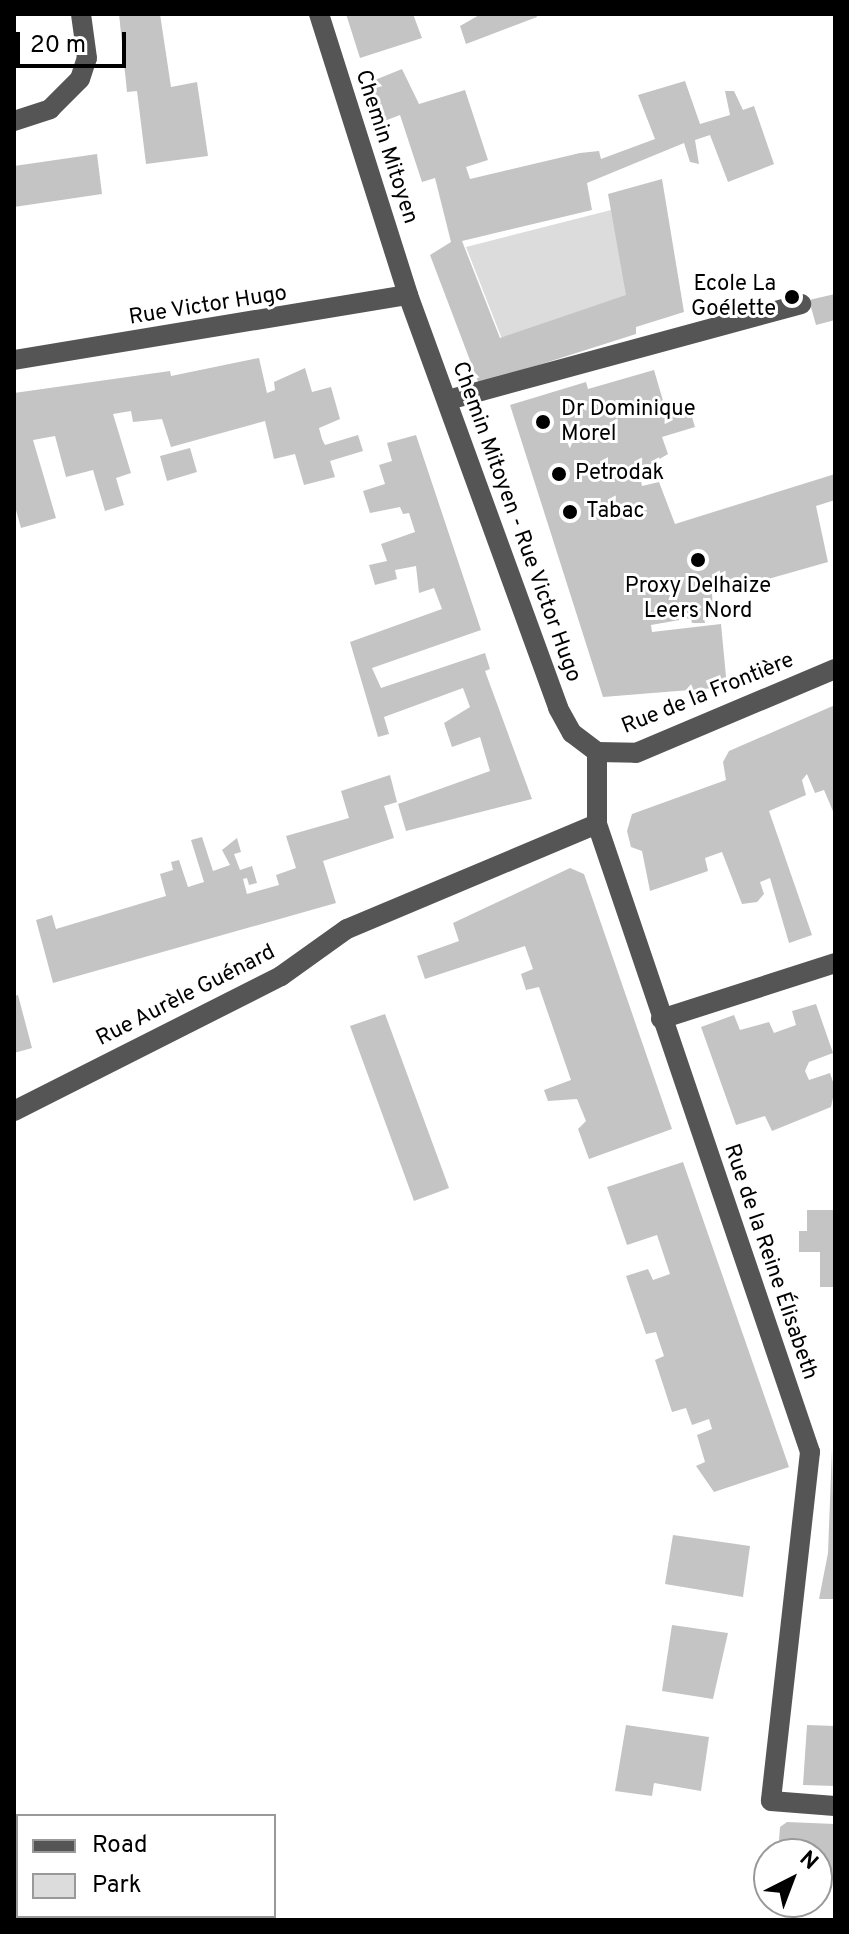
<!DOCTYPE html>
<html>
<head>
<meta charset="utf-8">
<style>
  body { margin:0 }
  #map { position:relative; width:849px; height:1934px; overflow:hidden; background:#fff; font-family:Overpass,sans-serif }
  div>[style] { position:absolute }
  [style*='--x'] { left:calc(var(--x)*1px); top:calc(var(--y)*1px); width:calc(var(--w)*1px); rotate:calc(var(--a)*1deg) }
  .green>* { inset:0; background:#dcdcdc }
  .building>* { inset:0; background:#c4c4c4 }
  .minor>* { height:20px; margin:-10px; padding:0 10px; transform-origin:10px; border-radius:10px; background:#555 }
  .dots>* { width:22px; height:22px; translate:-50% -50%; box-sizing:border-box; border:4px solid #fff; border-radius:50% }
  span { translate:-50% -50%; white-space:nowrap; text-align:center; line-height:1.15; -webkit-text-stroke:6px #fff; paint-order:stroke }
  .street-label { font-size:22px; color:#000 }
  .poi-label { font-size:22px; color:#000 }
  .right { translate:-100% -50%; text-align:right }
  .left { translate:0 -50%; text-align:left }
  .frame { position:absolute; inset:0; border:16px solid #000; pointer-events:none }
  .legend { position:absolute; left:16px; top:1814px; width:260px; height:104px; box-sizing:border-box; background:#fff; border:2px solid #999; margin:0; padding:10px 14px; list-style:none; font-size:24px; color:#000 }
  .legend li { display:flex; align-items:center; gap:16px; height:40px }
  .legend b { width:40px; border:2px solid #999 }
  .north { position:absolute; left:753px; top:1838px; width:80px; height:80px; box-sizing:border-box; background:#fff; border:2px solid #999; border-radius:50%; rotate:42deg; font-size:22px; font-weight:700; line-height:32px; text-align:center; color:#000 }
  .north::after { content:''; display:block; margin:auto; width:28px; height:36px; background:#000; clip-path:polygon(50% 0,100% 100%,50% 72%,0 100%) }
  .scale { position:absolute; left:16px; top:32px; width:110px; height:36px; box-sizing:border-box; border:4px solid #000; border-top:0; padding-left:10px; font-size:24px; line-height:28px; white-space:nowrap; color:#000; -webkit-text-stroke:6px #fff; paint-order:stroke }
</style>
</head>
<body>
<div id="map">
  <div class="green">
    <div style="clip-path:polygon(611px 210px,628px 295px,502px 339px,466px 247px)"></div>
  </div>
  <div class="building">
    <div style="clip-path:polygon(119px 14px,160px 14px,171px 87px,197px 82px,208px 156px,146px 164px,137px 91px,127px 92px)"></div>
    <div style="clip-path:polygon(346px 14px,413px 14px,422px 38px,360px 58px)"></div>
    <div style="clip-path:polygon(481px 14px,536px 14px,537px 17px,466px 44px,460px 26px)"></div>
    <div style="clip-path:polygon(14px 31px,20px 59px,14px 60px)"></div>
    <div style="clip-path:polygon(402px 69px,419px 104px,465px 90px,488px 160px,466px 167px,470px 179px,580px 153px,599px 151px,601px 159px,655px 139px,638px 95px,685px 81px,700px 124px,730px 115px,725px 91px,734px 91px,743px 110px,754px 106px,774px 164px,728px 182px,710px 135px,695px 140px,699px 164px,690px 162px,684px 143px,587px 183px,592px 210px,462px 241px,500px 338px,626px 295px,608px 194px,662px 179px,684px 312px,636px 327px,636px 334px,479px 384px,430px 255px,451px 242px,435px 178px,422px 182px,400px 115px,382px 122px,370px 82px)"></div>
    <div style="clip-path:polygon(97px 154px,102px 194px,14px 207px,14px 166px)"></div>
    <div style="clip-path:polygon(835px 294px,835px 320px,816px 325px,809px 300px)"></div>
    <div style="clip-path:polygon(259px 358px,267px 393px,275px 390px,274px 382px,305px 368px,312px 392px,331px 387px,340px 419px,319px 428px,322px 439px,325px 445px,358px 435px,363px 451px,330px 461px,335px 477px,304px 485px,295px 454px,274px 459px,265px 421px,171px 447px,162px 419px,133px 422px,131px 411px,113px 414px,131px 473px,116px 478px,124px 505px,105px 511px,93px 470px,66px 477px,55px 436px,33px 440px,56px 518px,21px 528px,14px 503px,14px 393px,170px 371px,171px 376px)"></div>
    <div style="clip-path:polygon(654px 370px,666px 411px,688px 404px,695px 427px,662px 437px,668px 454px,639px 471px,642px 486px,659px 482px,675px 524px,835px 474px,835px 500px,816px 506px,828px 562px,712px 595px,715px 616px,704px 618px,705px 623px,692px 623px,691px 618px,651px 625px,652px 632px,721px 624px,727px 687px,603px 697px,510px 405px,586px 382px,588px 389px)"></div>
    <div style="clip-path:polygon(416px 435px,481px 630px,372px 668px,381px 688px,485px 653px,490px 669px,485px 671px,532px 799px,406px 831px,398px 804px,490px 771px,480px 737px,452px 747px,444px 723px,470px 707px,463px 688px,384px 717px,389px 734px,378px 737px,350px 642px,442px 609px,434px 588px,419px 593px,416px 566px,395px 570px,397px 579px,375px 585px,369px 565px,387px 561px,381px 544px,415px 532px,409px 513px,403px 514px,400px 507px,370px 513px,363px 491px,385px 484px,379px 465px,392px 461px,387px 443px)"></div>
    <div style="clip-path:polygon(190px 448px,197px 472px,167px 481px,160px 456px)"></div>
    <div style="clip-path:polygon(835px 705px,835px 816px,824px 790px,815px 793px,807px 774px,802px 780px,806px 795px,769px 811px,812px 935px,789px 943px,770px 878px,760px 882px,764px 894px,757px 902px,742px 904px,722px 852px,705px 858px,708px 871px,650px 891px,642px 851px,631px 847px,627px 831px,632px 814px,726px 780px,723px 762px,729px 751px)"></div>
    <div style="clip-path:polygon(390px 775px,397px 802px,384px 806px,394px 838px,323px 861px,336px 903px,53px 983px,36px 920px,52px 915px,56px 929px,166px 896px,160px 874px,173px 870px,171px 862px,179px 860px,188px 887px,204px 882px,191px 840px,202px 837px,213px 871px,230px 865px,222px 850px,237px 838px,241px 852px,234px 854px,240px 870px,252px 866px,257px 883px,249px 885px,247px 878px,243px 879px,247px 894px,279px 885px,276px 875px,296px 868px,286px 836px,349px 818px,341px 791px)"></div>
    <div style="clip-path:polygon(570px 868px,584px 874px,672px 1129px,589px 1159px,578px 1129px,586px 1121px,577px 1099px,548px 1101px,544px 1090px,571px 1080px,539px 987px,526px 990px,521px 974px,533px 969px,525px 946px,425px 979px,417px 956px,459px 941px,453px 923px)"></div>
    <div style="clip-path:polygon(18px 995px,32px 1048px,14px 1053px,14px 996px)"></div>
    <div style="clip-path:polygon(816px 1004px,833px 1053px,809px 1062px,805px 1071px,809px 1080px,830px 1073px,835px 1088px,831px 1107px,772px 1131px,765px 1116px,736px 1125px,701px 1027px,734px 1015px,740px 1030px,769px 1022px,774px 1033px,796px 1025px,792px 1011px)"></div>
    <div style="clip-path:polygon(385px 1014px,449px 1188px,414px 1201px,350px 1026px)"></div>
    <div style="clip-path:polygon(683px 1162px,789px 1467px,714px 1492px,696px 1466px,705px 1462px,697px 1435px,712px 1429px,709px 1419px,692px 1425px,686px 1408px,672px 1412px,655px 1360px,664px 1356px,656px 1332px,646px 1334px,626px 1276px,648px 1269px,653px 1280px,670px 1274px,657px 1235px,627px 1245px,607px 1187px)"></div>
    <div style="clip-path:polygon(807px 1210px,835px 1210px,835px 1287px,820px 1287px,820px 1252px,799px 1252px,799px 1231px,807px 1231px)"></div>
    <div style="clip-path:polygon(832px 1448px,835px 1599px,819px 1599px,828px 1553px)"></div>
    <div style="clip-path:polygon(673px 1535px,750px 1546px,743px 1597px,665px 1584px)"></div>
    <div style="clip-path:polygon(672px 1625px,728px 1633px,713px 1699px,662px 1691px)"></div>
    <div style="clip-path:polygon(626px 1725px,709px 1737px,701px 1791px,654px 1783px,652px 1796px,615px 1791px)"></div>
    <div style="clip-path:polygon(807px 1725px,835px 1726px,835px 1786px,803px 1785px)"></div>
    <div style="clip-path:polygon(787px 1822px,835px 1824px,835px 1877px,817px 1876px,817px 1854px,778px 1854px,780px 1827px)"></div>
  </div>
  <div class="minor">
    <div style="--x:319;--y:14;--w:295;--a:72.4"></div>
    <div style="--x:408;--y:295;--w:439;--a:70"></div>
    <div style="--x:558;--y:708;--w:29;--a:61"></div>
    <div style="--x:572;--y:733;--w:31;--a:37"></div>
    <div style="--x:597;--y:752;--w:39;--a:1"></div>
    <div style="--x:636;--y:753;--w:216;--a:-22.9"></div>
    <div style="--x:14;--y:121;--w:38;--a:-18"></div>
    <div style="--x:50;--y:109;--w:42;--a:-45"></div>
    <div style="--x:80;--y:79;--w:22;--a:-72"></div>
    <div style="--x:87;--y:58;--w:44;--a:-97.8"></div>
    <div style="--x:14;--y:360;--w:399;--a:-9.4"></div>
    <div style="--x:448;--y:400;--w:366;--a:-15.2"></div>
    <div style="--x:597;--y:752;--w:72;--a:90"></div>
    <div style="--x:597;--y:824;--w:663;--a:71.26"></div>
    <div style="--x:810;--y:1452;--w:351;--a:96.4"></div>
    <div style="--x:771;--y:1801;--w:64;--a:4.5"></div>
    <div style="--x:661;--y:1019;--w:183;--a:-17.8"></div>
    <div style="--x:14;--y:1111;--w:299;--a:-26.8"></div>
    <div style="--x:281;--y:976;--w:81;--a:-35.5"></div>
    <div style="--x:347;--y:929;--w:271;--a:-22.8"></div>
  </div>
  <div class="dots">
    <div style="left:792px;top:297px;background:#000"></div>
    <div style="left:543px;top:422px;background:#000"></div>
    <div style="left:559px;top:474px;background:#000"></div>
    <div style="left:570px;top:512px;background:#000"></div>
    <div style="left:698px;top:560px;background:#000"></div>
  </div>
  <div class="street-label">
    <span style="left:386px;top:147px;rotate:72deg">Chemin Mitoyen</span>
    <span style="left:208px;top:306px;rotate:-9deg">Rue Victor Hugo</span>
    <span style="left:516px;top:522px;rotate:70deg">Chemin Mitoyen - Rue Victor Hugo</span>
    <span style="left:708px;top:694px;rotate:-22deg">Rue de la Frontière</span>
    <span style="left:186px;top:996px;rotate:-27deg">Rue Aurèle Guénard</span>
    <span style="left:770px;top:1262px;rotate:71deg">Rue de la Reine Élisabeth</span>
  </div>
  <div class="poi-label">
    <span class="right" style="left:776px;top:297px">Ecole La<br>Goélette</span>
    <span class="left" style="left:561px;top:422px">Dr Dominique<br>Morel</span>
    <span class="left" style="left:575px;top:474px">Petrodak</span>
    <span class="left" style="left:586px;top:512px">Tabac</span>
    <span style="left:698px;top:599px">Proxy Delhaize<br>Leers Nord</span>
  </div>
  <div class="frame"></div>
  <ul class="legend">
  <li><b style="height:10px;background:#555"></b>Road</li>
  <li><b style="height:22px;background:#dcdcdc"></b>Park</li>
  </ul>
  <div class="north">N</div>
  <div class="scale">20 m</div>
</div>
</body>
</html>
